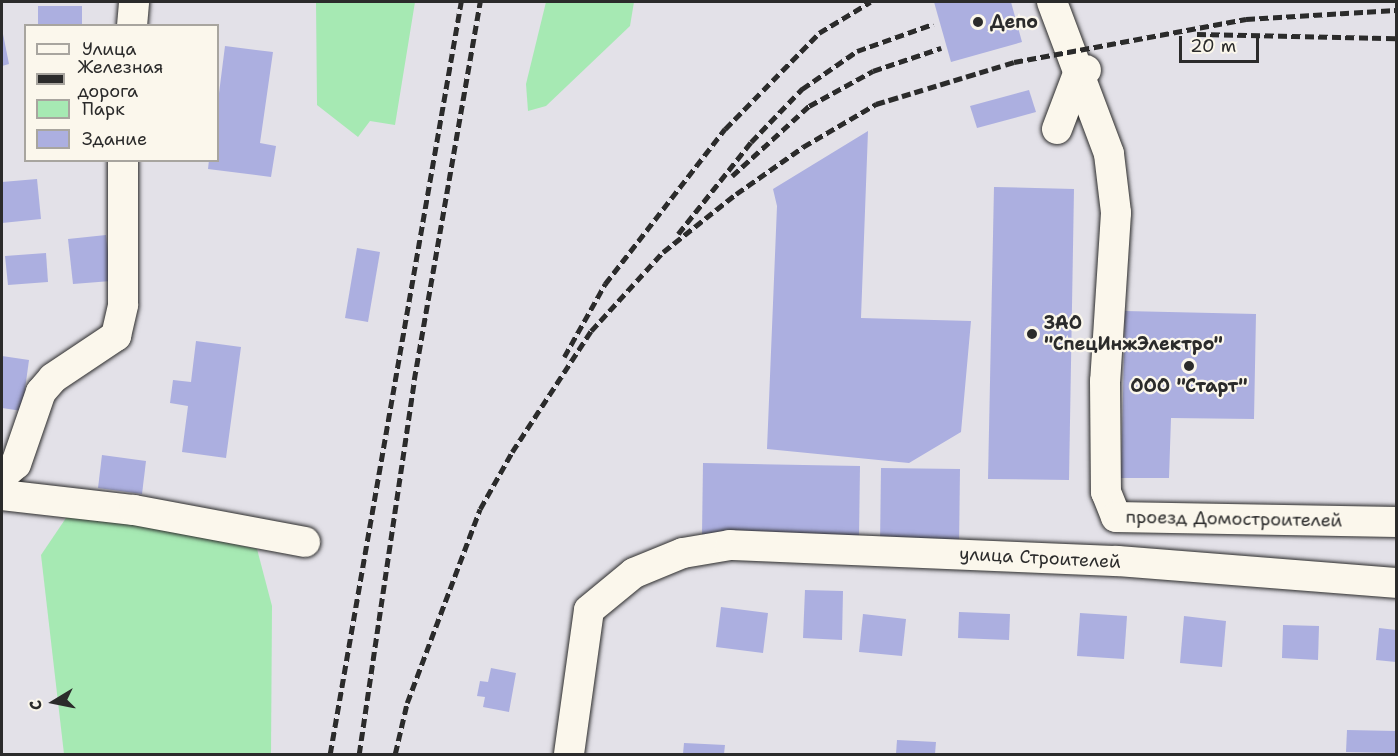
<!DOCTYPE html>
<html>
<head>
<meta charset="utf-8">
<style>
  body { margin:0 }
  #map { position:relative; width:1398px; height:756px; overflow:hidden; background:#e3e1e8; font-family:"Shantell Sans",sans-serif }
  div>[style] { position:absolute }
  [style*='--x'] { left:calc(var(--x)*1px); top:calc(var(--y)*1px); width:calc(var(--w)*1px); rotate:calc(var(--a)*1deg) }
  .green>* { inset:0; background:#a6e9b3 }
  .building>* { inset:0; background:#acafe0 }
  .roads { filter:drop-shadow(0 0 2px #2b2b2b) drop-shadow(0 0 2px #2b2b2b) }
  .minor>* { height:30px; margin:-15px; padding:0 15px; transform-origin:15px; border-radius:15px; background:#fbf7ec }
  .rail>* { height:4.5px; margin-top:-2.25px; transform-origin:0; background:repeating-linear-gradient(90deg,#2b2b2b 0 9px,transparent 0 13.5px) }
  .dots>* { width:16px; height:16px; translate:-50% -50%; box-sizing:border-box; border:3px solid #fbf7ec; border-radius:50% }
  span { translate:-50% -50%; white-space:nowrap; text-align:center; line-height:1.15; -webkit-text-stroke:4.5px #fbf7ec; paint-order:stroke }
  .poi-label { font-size:18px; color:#2b2b2b; font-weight:700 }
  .left { translate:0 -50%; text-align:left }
  .street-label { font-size:18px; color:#2b2b2b }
  .frame { position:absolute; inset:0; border:3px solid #2b2b2b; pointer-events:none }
  .legend { position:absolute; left:24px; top:24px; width:195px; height:138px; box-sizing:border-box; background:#fbf7ec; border:2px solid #a8a59f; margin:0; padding:8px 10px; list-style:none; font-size:18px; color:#2b2b2b }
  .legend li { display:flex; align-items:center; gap:12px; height:30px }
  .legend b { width:30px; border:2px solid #a8a59f }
  .north { position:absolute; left:24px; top:672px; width:60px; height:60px; -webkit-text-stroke:4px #fbf7ec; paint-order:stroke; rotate:260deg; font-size:16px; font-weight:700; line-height:24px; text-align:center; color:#2b2b2b }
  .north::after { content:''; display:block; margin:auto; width:21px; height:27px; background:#2b2b2b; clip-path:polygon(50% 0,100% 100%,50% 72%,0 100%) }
  .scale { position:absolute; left:1179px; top:36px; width:80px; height:27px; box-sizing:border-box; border:3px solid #2b2b2b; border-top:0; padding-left:8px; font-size:18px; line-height:21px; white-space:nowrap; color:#2b2b2b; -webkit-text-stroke:4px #fbf7ec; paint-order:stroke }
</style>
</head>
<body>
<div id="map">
  <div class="green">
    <div style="clip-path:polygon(316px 2px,415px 2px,395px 125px,370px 121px,358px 137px,317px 105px)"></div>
    <div style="clip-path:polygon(546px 2px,634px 2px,630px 26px,546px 106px,528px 111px,526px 84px)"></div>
    <div style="clip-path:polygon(68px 515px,130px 522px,257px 549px,272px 606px,271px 754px,64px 754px,41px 555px)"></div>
  </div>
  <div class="building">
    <div style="clip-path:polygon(934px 2px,1011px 2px,1022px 42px,951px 62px)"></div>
    <div style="clip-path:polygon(38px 6px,82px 6px,82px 26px,38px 26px)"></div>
    <div style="clip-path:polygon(2px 29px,9px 64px,2px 66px)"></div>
    <div style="clip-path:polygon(225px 46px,273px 52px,260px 143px,276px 146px,271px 177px,208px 169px,209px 160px,218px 160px,218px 101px)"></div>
    <div style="clip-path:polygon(1029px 90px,1036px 112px,977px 128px,970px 106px)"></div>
    <div style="clip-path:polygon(868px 131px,861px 318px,971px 321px,961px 432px,909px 463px,767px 449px,777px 206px,773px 189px)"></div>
    <div style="clip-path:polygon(37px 179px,41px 219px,2px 223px,2px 182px)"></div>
    <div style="clip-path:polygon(994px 187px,1074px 189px,1069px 480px,988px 479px)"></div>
    <div style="clip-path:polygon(106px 235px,111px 281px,73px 284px,68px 239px)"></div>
    <div style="clip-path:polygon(357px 248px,380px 252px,368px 322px,345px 318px)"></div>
    <div style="clip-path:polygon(46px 253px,48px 282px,8px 285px,5px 256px)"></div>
    <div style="clip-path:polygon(1125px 311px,1256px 314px,1254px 419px,1171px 418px,1169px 478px,1121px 478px)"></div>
    <div style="clip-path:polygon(196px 341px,241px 347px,226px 458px,182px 452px,188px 406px,170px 403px,173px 380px,191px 382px)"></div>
    <div style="clip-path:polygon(2px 356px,29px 360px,22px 411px,2px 408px)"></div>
    <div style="clip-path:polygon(102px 455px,146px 461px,142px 494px,98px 488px)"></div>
    <div style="clip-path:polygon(703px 463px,860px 466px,859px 538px,702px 535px)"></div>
    <div style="clip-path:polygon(881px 468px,960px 469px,959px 548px,880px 546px)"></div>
    <div style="clip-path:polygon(805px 590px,843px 591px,842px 640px,803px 638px)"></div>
    <div style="clip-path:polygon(721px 607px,768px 613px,763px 653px,716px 647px)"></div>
    <div style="clip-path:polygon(959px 612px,1010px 614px,1009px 640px,958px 638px)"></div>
    <div style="clip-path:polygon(1080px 613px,1127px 616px,1124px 659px,1077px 656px)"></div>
    <div style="clip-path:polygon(863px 614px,906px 619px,902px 656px,859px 652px)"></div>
    <div style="clip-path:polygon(1184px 616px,1226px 621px,1222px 667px,1180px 663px)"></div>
    <div style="clip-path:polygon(1283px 625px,1319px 626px,1318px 660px,1282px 658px)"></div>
    <div style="clip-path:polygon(1379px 628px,1396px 630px,1396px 662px,1376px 660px)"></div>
    <div style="clip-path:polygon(491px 668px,516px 673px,509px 712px,483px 707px,485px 697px,477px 696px,480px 681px,488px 682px)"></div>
    <div style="clip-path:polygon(1347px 730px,1396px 731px,1396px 753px,1346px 752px)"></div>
    <div style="clip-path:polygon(897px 740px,936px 742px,935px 754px,896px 754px)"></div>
    <div style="clip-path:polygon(684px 743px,725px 745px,724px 754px,683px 754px)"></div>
  </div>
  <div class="roads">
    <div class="minor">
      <div style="--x:1052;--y:2;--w:162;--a:69.4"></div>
      <div style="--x:1109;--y:154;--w:59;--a:83.2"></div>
      <div style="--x:1116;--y:213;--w:168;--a:93.7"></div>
      <div style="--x:1105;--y:381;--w:111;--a:89.5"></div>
      <div style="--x:1106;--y:492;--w:27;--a:68"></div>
      <div style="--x:1116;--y:517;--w:280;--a:1"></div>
      <div style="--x:132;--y:26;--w:24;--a:-85"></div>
      <div style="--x:1057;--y:129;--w:62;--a:-69.2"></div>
      <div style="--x:1079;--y:71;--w:7;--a:-8"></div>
      <div style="--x:2;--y:476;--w:18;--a:-41"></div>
      <div style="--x:16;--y:464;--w:76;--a:-70.9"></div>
      <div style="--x:41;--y:392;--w:18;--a:-49"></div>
      <div style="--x:53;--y:378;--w:76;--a:-33.7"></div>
      <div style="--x:116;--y:336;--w:32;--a:-77"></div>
      <div style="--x:123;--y:305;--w:145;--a:-90"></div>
      <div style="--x:2;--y:495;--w:133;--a:6.5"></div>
      <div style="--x:134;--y:510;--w:174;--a:10.6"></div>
      <div style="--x:569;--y:754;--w:145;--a:-82.1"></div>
      <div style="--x:589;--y:610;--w:58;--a:-39.4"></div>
      <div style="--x:634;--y:573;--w:53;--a:-22.2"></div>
      <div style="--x:683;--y:553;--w:48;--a:-9.7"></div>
      <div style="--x:730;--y:545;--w:387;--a:2.4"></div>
      <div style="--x:1117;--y:561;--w:280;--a:4.5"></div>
    </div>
  </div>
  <div class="rail">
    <div style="--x:1197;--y:34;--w:199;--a:1.2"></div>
    <div style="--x:732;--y:176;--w:104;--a:-42.3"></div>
    <div style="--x:809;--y:106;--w:73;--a:-28.7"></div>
    <div style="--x:873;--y:71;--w:72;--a:-18.7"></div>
    <div style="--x:678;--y:234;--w:117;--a:-51.6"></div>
    <div style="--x:751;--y:142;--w:74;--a:-46.1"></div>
    <div style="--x:802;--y:89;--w:67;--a:-34.6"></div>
    <div style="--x:857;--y:51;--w:81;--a:-19.6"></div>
    <div style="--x:564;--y:357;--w:84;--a:-60.7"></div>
    <div style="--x:605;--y:284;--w:196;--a:-52.3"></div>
    <div style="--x:725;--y:129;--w:134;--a:-45.6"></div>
    <div style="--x:819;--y:33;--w:60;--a:-31.3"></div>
    <div style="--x:330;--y:754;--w:763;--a:-80.12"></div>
    <div style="--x:359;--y:754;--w:378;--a:-81.6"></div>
    <div style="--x:414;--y:380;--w:384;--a:-80.1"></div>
    <div style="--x:395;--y:754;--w:52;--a:-76.8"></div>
    <div style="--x:407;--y:703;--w:207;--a:-69.4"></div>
    <div style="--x:480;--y:509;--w:65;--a:-60.7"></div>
    <div style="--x:512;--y:452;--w:145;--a:-56.9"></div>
    <div style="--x:591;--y:331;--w:107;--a:-47.7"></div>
    <div style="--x:663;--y:252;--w:93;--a:-38.5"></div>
    <div style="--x:736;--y:194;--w:82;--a:-35"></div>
    <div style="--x:803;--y:147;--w:85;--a:-30.5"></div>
    <div style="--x:876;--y:104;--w:144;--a:-16.9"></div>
    <div style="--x:1014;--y:62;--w:236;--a:-10.5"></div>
    <div style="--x:1246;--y:19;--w:150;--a:-3.4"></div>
  </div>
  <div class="dots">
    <div style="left:978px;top:22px;background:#2b2b2b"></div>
    <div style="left:1032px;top:334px;background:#2b2b2b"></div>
    <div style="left:1189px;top:366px;background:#2b2b2b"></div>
  </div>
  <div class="poi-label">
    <span class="left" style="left:990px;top:22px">Депо</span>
    <span class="left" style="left:1044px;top:334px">ЗАО<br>"СпецИнжЭлектро"</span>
    <span style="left:1189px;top:386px">ООО "Старт"</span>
  </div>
  <div class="street-label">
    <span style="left:1234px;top:519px;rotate:1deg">проезд Домостроителей</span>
    <span style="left:1040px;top:558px;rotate:3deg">улица Строителей</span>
  </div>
  <div class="frame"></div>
  <ul class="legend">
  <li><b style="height:8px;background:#fbf7ec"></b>Улица</li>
  <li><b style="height:8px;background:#2b2b2b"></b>Железная дорога</li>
  <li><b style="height:16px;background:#a6e9b3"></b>Парк</li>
  <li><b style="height:16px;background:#acafe0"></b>Здание</li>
  </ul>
  <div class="north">С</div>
  <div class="scale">20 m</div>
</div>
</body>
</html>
